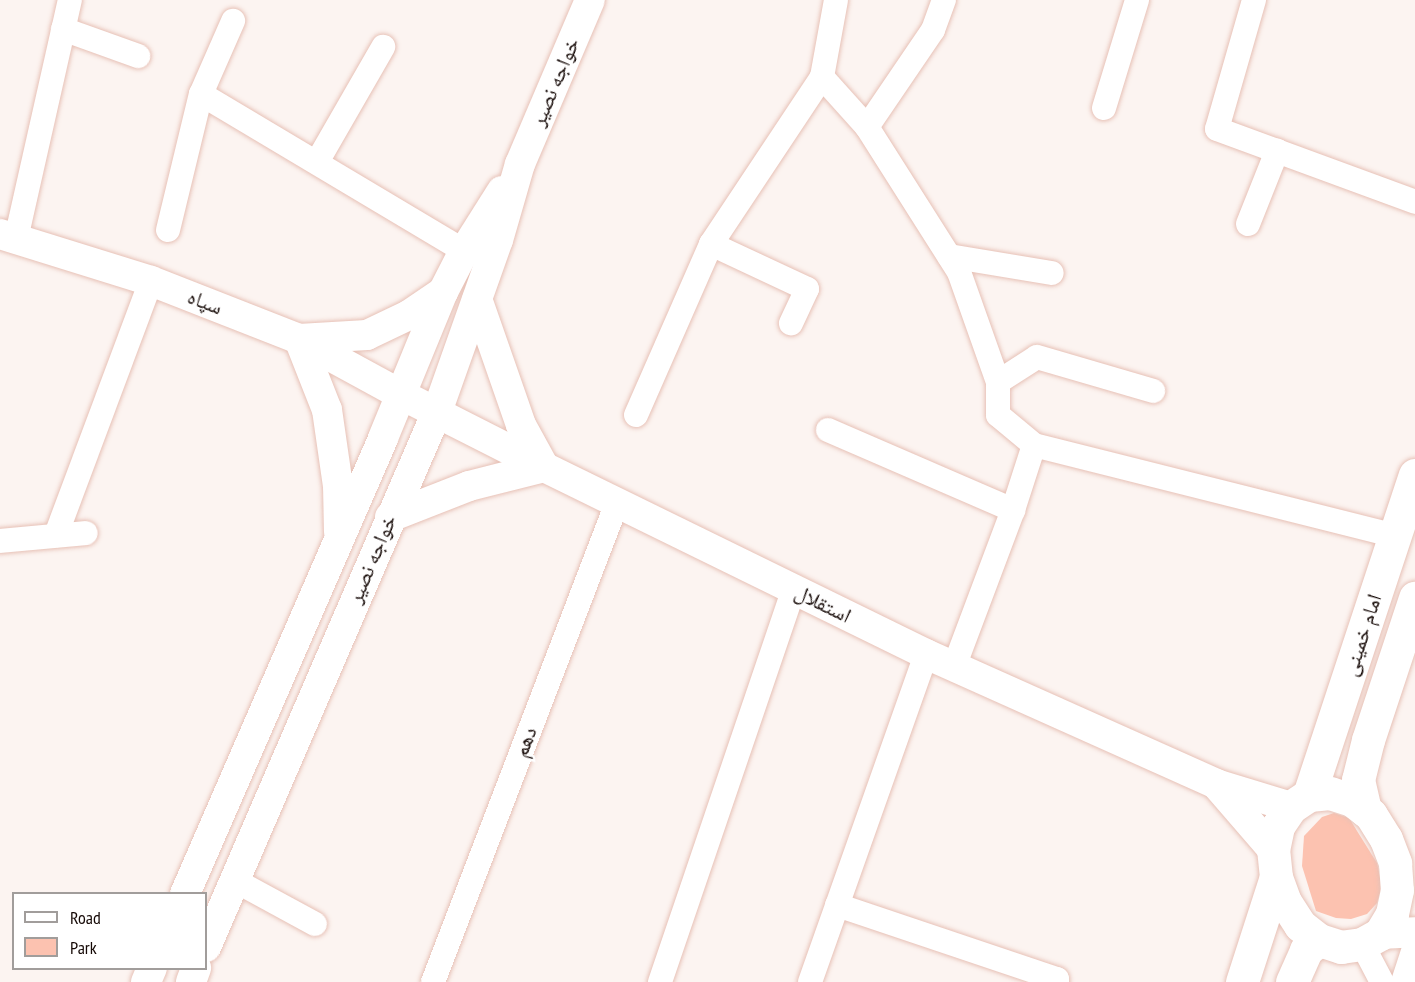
<!DOCTYPE html>
<html>
<head>
<meta charset="utf-8">
<style>
  body { margin:0 }
  #map { position:relative; width:1415px; height:982px; overflow:hidden; background:#fcf4f1; font-family:"PT Sans Narrow","Noto Naskh Arabic",sans-serif }
  div>[style] { position:absolute }
  [style*='--x'] { left:calc(var(--x)*1px); top:calc(var(--y)*1px); width:calc(var(--w)*1px); rotate:calc(var(--a)*1deg) }
  .green>* { inset:0; background:#fcc2b0 }
  .roads { filter:drop-shadow(0 0 2px #e7c1b6) drop-shadow(0 0 2px #e7c1b6) }
  .minor>* { height:24px; margin:-12px; padding:0 12px; transform-origin:12px; border-radius:12px; background:#fff }
  .tertiary>* { height:30px; margin:-15px; padding:0 15px; transform-origin:15px; border-radius:15px; background:#fff }
  .secondary>* { height:33px; margin:-16.5px; padding:0 16.5px; transform-origin:16.5px; border-radius:16.5px; background:#fff }
  span { translate:-50% -50%; white-space:nowrap; text-align:center; line-height:1.15; -webkit-text-stroke:5px #fff; paint-order:stroke }
  .street-label { font-size:21px; color:#150906 }
  .legend { position:absolute; left:12px; top:892px; width:195px; height:78px; box-sizing:border-box; background:#fff; border:2px solid #a19d9b; margin:0; padding:8px 10px; list-style:none; font-size:18px; color:#150906 }
  .legend li { display:flex; align-items:center; gap:12px; height:30px }
  .legend b { width:30px; border:2px solid #a19d9b }
</style>
</head>
<body>
<div id="map">
  <div class="green">
    <div style="clip-path:polygon(1334px 813px,1349px 818px,1377px 863px,1382px 886px,1377px 903px,1367px 914px,1351px 919px,1336px 918px,1316px 911px,1302px 866px,1304px 836px,1322px 817px)"></div>
  </div>
  <div class="roads">
    <div class="minor">
      <div style="--x:1254;--y:0;--w:134;--a:106"></div>
      <div style="--x:1217;--y:129;--w:211;--a:20.2"></div>
      <div style="--x:63;--y:29;--w:80;--a:19.8"></div>
      <div style="--x:822;--y:77;--w:67;--a:48"></div>
      <div style="--x:867;--y:127;--w:172;--a:57.6"></div>
      <div style="--x:959;--y:272;--w:117;--a:70.5"></div>
      <div style="--x:998;--y:382;--w:33;--a:90"></div>
      <div style="--x:998;--y:415;--w:47;--a:39.8"></div>
      <div style="--x:201;--y:94;--w:306;--a:30.8"></div>
      <div style="--x:1104;--y:108;--w:113;--a:-73"></div>
      <div style="--x:867;--y:127;--w:117;--a:-55.8"></div>
      <div style="--x:933;--y:30;--w:32;--a:-70"></div>
      <div style="--x:317;--y:162;--w:133;--a:-60.1"></div>
      <div style="--x:1248;--y:224;--w:79;--a:-68.3"></div>
      <div style="--x:168;--y:230;--w:140;--a:-76.4"></div>
      <div style="--x:201;--y:94;--w:80;--a:-66.3"></div>
      <div style="--x:16;--y:239;--w:245;--a:-77.3"></div>
      <div style="--x:711;--y:244;--w:106;--a:25.1"></div>
      <div style="--x:807;--y:289;--w:38;--a:115"></div>
      <div style="--x:949;--y:256;--w:104;--a:9.4"></div>
      <div style="--x:998;--y:382;--w:46;--a:-32.7"></div>
      <div style="--x:1037;--y:357;--w:121;--a:16.3"></div>
      <div style="--x:636;--y:415;--w:187;--a:-66.3"></div>
      <div style="--x:711;--y:244;--w:201;--a:-56.4"></div>
      <div style="--x:822;--y:77;--w:78;--a:-79.7"></div>
      <div style="--x:828;--y:430;--w:202;--a:23.4"></div>
      <div style="--x:56;--y:535;--w:271;--a:-69.5"></div>
      <div style="--x:0;--y:541;--w:86;--a:-5.3"></div>
      <div style="--x:954;--y:667;--w:168;--a:-69.4"></div>
      <div style="--x:1013;--y:510;--w:68;--a:-72.1"></div>
      <div style="--x:1034;--y:445;--w:372;--a:14.1"></div>
      <div style="--x:234;--y:880;--w:92;--a:28.5"></div>
      <div style="--x:837;--y:905;--w:232;--a:18.6"></div>
      <div style="--x:1057;--y:979;--w:3;--a:90"></div>
      <div style="--x:1362;--y:944;--w:43;--a:62.2"></div>
      <div style="--x:433;--y:982;--w:513;--a:-68.99"></div>
      <div style="--x:660;--y:982;--w:415;--a:-71.2"></div>
      <div style="--x:810;--y:982;--w:348;--a:-70.5"></div>
      <div style="--x:1403;--y:982;--w:40;--a:-72"></div>
    </div>
    <div class="tertiary">
      <div style="--x:0;--y:234;--w:158;--a:17.3"></div>
      <div style="--x:151;--y:281;--w:159;--a:21.4"></div>
      <div style="--x:299;--y:339;--w:115;--a:28.6"></div>
      <div style="--x:400;--y:394;--w:161;--a:26.9"></div>
      <div style="--x:544;--y:467;--w:425;--a:26.1"></div>
      <div style="--x:926;--y:654;--w:318;--a:24.1"></div>
      <div style="--x:390;--y:517;--w:85;--a:-21.4"></div>
      <div style="--x:469;--y:486;--w:77;--a:-14.2"></div>
      <div style="--x:544;--y:467;--w:48;--a:-118.7"></div>
      <div style="--x:521;--y:425;--w:133;--a:-109.2"></div>
      <div style="--x:339;--y:532;--w:46;--a:-91.2"></div>
      <div style="--x:338;--y:486;--w:77;--a:-98.2"></div>
      <div style="--x:327;--y:410;--w:76;--a:-111.5"></div>
      <div style="--x:299;--y:339;--w:68;--a:-3.4"></div>
      <div style="--x:367;--y:335;--w:47;--a:-25.5"></div>
      <div style="--x:409;--y:315;--w:41;--a:-34.1"></div>
      <div style="--x:1273;--y:850;--w:87;--a:-130.8"></div>
      <div style="--x:1216;--y:784;--w:78;--a:17"></div>
      <div style="--x:185;--y:894;--w:497;--a:-66.5"></div>
      <div style="--x:383;--y:438;--w:158;--a:-67.7"></div>
      <div style="--x:443;--y:292;--w:46;--a:-62.9"></div>
      <div style="--x:464;--y:251;--w:71;--a:-57.7"></div>
      <div style="--x:1380;--y:934;--w:35;--a:-3"></div>
      <div style="--x:206;--y:947;--w:583;--a:-66.65"></div>
      <div style="--x:437;--y:412;--w:182;--a:-70.5"></div>
      <div style="--x:498;--y:240;--w:79;--a:-73.9"></div>
      <div style="--x:520;--y:164;--w:178;--a:-66.9"></div>
      <div style="--x:146;--y:982;--w:15;--a:-67"></div>
      <div style="--x:191;--y:982;--w:15;--a:-70"></div>
    </div>
    <div class="secondary">
      <div style="--x:1330;--y:793;--w:23;--a:18"></div>
      <div style="--x:1352;--y:800;--w:24;--a:38"></div>
      <div style="--x:1371;--y:815;--w:28;--a:58"></div>
      <div style="--x:1386;--y:839;--w:26;--a:69"></div>
      <div style="--x:1395;--y:863;--w:27;--a:86"></div>
      <div style="--x:1397;--y:890;--w:25;--a:102"></div>
      <div style="--x:1392;--y:914;--w:23;--a:121"></div>
      <div style="--x:1380;--y:934;--w:21;--a:151"></div>
      <div style="--x:1362;--y:944;--w:21;--a:172"></div>
      <div style="--x:1341;--y:947;--w:23;--a:-162"></div>
      <div style="--x:1319;--y:940;--w:24;--a:-142"></div>
      <div style="--x:1300;--y:925;--w:27;--a:-123"></div>
      <div style="--x:1285;--y:902;--w:27;--a:-110"></div>
      <div style="--x:1276;--y:877;--w:27;--a:-96"></div>
      <div style="--x:1273;--y:850;--w:25;--a:-78"></div>
      <div style="--x:1278;--y:826;--w:23;--a:-56"></div>
      <div style="--x:1291;--y:807;--w:22;--a:-34"></div>
      <div style="--x:1309;--y:795;--w:21;--a:-5"></div>
      <div style="--x:1309;--y:795;--w:337;--a:-71.7"></div>
      <div style="--x:1365;--y:810;--w:31;--a:-103"></div>
      <div style="--x:1358;--y:780;--w:41;--a:-76"></div>
      <div style="--x:1368;--y:740;--w:150;--a:-71.7"></div>
      <div style="--x:1242;--y:982;--w:110;--a:-72.1"></div>
      <div style="--x:1292;--y:982;--w:35;--a:-66"></div>
      <div style="--x:1306;--y:950;--w:16;--a:-38"></div>
    </div>
  </div>
  <div class="street-label">
    <span style="left:555px;top:82px;rotate:-67deg">خواجه نصیر</span>
    <span style="left:205px;top:302px;rotate:21deg">سپاه</span>
    <span style="left:372px;top:559px;rotate:-67deg">خواجه نصیر</span>
    <span style="left:823px;top:604px;rotate:26deg">استقلال</span>
    <span style="left:1362px;top:635px;rotate:-72deg">امام خمینی</span>
    <span style="left:525px;top:742px;rotate:-69deg">دهم</span>
  </div>
  <ul class="legend">
  <li><b style="height:8px;background:#fff"></b>Road</li>
  <li><b style="height:16px;background:#fcc2b0"></b>Park</li>
  </ul>
</div>
</body>
</html>
